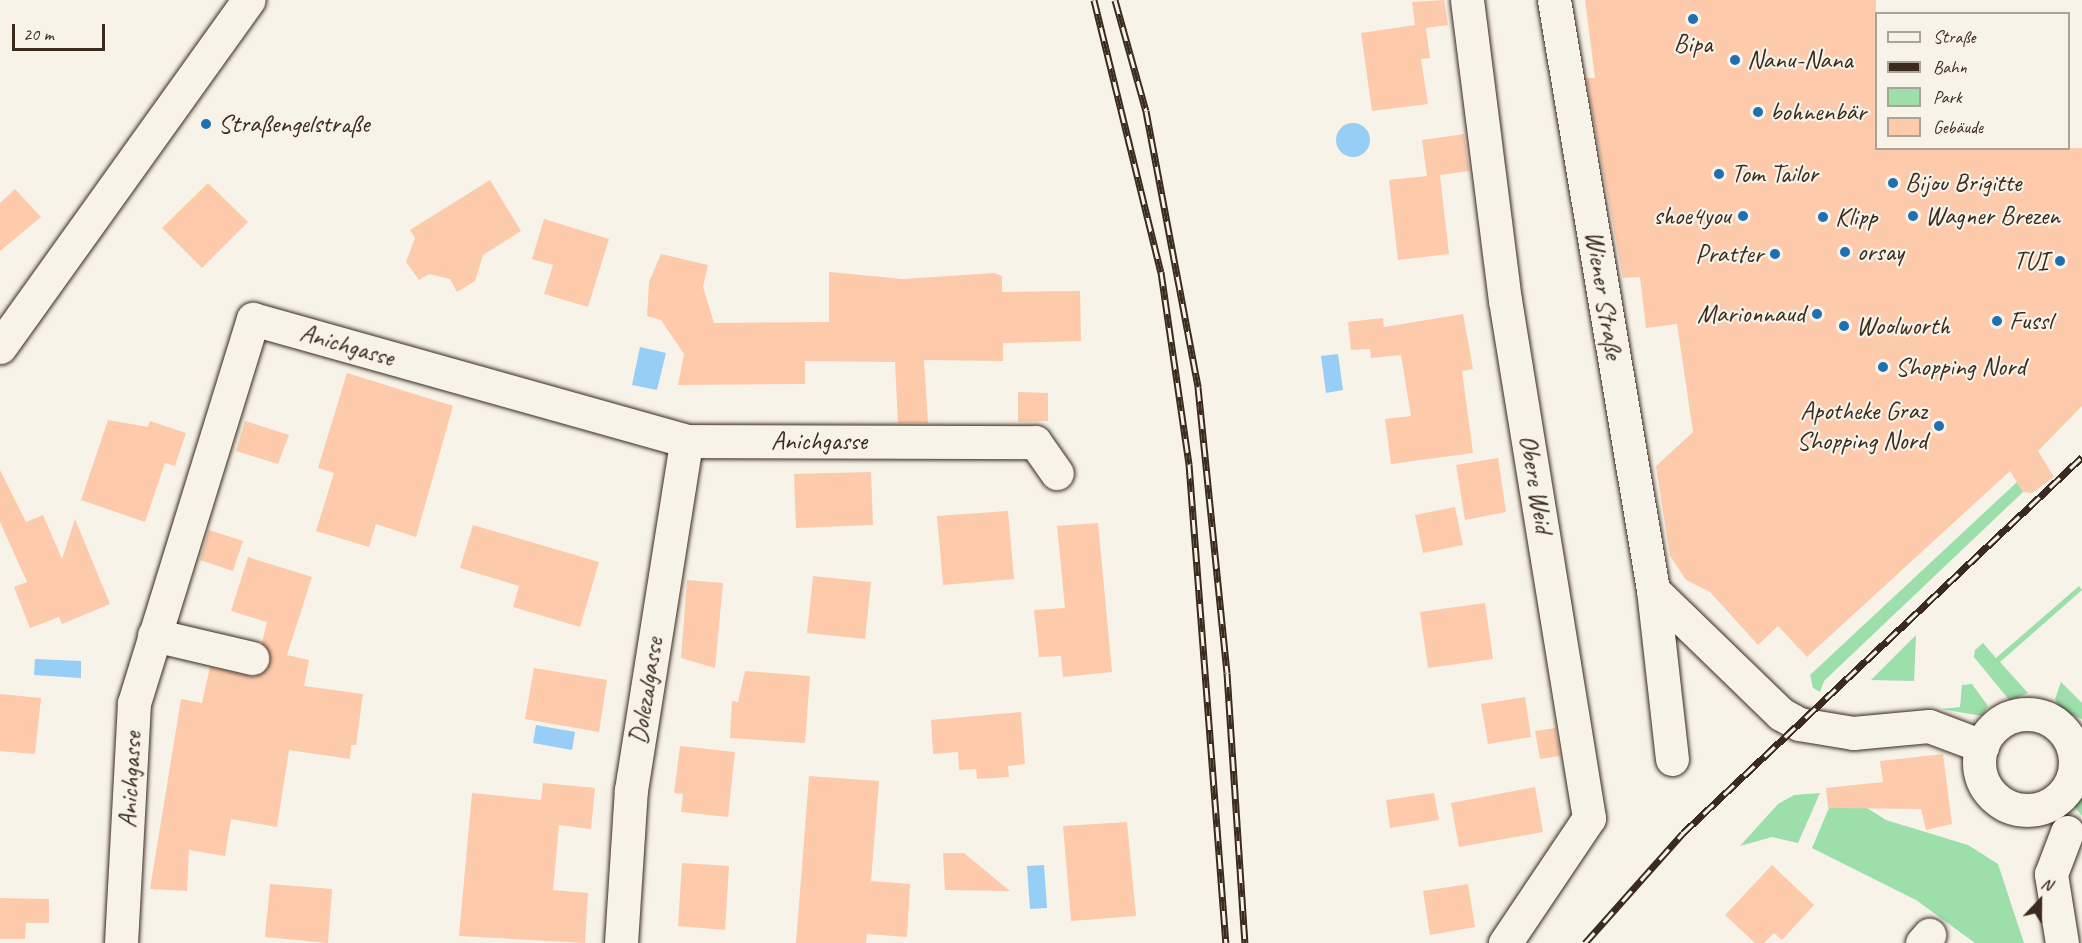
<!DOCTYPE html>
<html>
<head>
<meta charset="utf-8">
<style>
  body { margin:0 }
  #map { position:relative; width:2082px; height:943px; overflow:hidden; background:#f7f3e8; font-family:Caveat,sans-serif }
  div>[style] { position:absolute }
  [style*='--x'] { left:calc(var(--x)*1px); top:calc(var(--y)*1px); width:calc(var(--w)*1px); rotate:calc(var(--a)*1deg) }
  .green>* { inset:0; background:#9cdfab }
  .water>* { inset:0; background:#96cef5 }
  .round { border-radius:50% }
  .building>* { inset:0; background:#fdcaac }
  .roads { filter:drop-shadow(0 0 2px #3b2a1e) drop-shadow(0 0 2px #3b2a1e) }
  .minor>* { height:33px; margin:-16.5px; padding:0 16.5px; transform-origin:16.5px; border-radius:16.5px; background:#f7f3e8 }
  .minor>.ring { margin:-16.5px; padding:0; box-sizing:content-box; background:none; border:33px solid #f7f3e8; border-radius:50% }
  .rail>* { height:7px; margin-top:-3.5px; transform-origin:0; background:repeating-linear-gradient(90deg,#f7f3e8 0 14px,#3b2a1e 0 28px); box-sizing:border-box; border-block:2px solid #3b2a1e }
  .dots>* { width:16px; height:16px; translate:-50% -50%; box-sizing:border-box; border:3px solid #f7f3e8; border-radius:50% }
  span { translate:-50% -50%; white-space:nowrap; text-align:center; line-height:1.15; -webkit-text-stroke:4.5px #f7f3e8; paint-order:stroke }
  .poi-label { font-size:26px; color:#3b2a1e }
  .left { translate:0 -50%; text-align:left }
  .right { translate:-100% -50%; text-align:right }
  .street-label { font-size:26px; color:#3b2a1e }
  .legend { position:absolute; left:1875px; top:12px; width:195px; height:138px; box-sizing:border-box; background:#f7f3e8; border:2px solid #aca397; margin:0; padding:8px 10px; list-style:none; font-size:18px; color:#3b2a1e }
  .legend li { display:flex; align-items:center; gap:12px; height:30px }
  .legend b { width:30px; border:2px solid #aca397 }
  .north { position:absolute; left:2010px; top:871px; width:60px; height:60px; -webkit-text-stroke:4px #f7f3e8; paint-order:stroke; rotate:22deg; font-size:16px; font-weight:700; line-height:24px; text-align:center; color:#3b2a1e }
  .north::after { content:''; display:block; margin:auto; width:21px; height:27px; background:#3b2a1e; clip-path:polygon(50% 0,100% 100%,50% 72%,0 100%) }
  .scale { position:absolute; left:12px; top:24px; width:93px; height:27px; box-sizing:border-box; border:3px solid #3b2a1e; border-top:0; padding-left:8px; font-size:18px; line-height:21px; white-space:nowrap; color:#3b2a1e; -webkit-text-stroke:4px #f7f3e8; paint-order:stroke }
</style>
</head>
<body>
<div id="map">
  <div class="green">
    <div style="clip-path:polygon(2017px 482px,2023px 492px,1824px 681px,1820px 692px,1813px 688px,1810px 675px)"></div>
    <div style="clip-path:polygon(2079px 586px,2082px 590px,2000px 662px,2028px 693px,2010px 701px,1974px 657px,1975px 650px,1983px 643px,1996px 658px)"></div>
    <div style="clip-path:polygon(1916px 635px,1914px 681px,1871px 680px)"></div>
    <div style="clip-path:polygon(2061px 682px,2082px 703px,2082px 719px,2060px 710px,2055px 699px)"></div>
    <div style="clip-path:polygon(1972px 684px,1988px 706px,1982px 716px,1941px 709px,1960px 707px,1962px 685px)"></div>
    <div style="clip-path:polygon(1837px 789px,1886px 820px,1968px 845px,1998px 864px,2024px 943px,1975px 943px,1916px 900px,1812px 848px)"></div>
    <div style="clip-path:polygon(2082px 792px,2082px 816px,2071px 802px)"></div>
    <div style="clip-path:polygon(1820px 793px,1798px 843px,1772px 837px,1740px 846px,1778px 804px,1794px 795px)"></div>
  </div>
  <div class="water">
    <div class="round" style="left:1336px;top:123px;width:34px;height:34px"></div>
    <div style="clip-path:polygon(640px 347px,666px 353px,657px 390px,632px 385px)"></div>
    <div style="clip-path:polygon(1338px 354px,1343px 390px,1326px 393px,1321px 356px)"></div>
    <div style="clip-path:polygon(35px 659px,81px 661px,81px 678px,34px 675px)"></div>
    <div style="clip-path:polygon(536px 725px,575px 732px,572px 750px,533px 743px)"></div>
    <div style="clip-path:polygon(1044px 865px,1047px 908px,1030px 909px,1027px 866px)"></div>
  </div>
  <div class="building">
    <div style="clip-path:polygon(1444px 0,1448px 25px,1426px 28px,1430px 58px,1421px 59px,1428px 104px,1372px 111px,1361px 33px,1415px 25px,1412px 2px)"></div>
    <div style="clip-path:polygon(1585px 0,1876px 0,1876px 148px,2082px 148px,2082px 406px,2038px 451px,2054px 477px,2032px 493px,2023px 492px,2010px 471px,1807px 657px,1778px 626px,1758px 645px,1710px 592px,1686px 580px,1670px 556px,1656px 466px,1693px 432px,1677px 324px,1646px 328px,1640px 277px,1623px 278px,1586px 78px,1595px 78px)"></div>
    <div style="clip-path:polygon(1464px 134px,1469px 171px,1440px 175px,1449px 254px,1398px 260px,1389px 180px,1427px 176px,1422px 140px)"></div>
    <div style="clip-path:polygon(490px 180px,521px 231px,483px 255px,475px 281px,457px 292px,450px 279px,429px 274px,419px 280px,406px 262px,415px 238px,410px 230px)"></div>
    <div style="clip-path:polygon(208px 183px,248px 222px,202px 268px,162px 228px)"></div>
    <div style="clip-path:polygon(15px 189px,41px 217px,0 251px,0 203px)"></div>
    <div style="clip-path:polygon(544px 219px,609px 239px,588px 307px,544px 294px,553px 265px,532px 259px)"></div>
    <div style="clip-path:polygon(661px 254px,708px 265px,703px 287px,714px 323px,829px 322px,829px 272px,903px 279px,994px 273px,1002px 276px,1002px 292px,1080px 291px,1081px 341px,1003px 343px,1003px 361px,924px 360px,928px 423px,898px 423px,895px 362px,805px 361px,805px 384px,678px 385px,684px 354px,661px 320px,647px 316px,649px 282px)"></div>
    <div style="clip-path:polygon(1463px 314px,1473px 369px,1462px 371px,1473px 453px,1391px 464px,1385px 419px,1411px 416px,1401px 355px,1371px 358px,1370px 349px,1351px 350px,1348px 322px,1383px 318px,1384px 327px)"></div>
    <div style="clip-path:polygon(347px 373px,453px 406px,416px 537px,376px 524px,369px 547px,316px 531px,334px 473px,318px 468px)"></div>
    <div style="clip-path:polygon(1018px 392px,1048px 393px,1048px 421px,1018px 422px)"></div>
    <div style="clip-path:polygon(108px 420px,148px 427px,150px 421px,186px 433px,175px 466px,165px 463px,145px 522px,81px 500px)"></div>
    <div style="clip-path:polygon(245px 421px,289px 435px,278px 464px,236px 451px)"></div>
    <div style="clip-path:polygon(1498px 458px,1506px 512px,1465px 520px,1456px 465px)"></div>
    <div style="clip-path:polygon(0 470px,26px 522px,43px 515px,62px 559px,75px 519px,110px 604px,62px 624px,59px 617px,30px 628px,14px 587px,27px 582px,0 522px)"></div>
    <div style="clip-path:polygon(871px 472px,873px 525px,796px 528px,794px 474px)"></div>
    <div style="clip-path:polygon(1455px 507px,1463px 545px,1423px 553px,1415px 515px)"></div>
    <div style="clip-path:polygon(1008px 511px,1014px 579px,943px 585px,937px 516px)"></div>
    <div style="clip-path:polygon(1098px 523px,1112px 672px,1063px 677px,1061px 656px,1039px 657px,1034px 610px,1065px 608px,1057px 526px)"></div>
    <div style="clip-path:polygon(473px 525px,599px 562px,580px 627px,513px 607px,519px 586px,460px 568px)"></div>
    <div style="clip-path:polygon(209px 530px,243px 541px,233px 571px,200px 560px)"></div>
    <div style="clip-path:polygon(248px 557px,312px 577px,287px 655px,309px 660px,304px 686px,363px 694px,356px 745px,351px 745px,350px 759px,289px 750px,277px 827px,231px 819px,225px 856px,189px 850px,187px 891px,150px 889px,181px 699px,202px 703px,210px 667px,255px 677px,270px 663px,262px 643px,267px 622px,231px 611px)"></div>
    <div style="clip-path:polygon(813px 576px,871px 582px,865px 639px,807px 633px)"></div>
    <div style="clip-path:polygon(687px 580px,723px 583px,715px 668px,681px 658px)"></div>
    <div style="clip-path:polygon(1485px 603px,1493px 659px,1428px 668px,1420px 612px)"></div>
    <div style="clip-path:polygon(534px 668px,607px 680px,599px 732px,525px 719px)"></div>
    <div style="clip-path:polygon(745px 671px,810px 676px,805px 743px,730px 738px,732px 701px,738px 702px)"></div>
    <div style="clip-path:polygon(0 694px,41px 698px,35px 754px,0 751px)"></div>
    <div style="clip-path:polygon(1525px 697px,1531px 737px,1488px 744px,1481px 704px)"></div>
    <div style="clip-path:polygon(1021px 712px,1025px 764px,1008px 766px,1009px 777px,977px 779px,976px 769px,959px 770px,958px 752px,933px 754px,931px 720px)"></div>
    <div style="clip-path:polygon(1555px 728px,1560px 756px,1540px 759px,1535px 731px)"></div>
    <div style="clip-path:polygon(680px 746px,735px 752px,728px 817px,681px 812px,683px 794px,674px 793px)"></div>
    <div style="clip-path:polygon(1943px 754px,1952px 824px,1926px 830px,1921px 809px,1828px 808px,1826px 788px,1883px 782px,1880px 761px)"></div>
    <div style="clip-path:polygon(809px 776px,879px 781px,871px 881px,910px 884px,907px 937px,867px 934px,866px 943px,796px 943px)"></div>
    <div style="clip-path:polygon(543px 783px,595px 788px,591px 829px,559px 825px,553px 890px,588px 893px,585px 943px,459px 936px,472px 793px,541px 800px)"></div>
    <div style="clip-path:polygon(1535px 787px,1543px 832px,1459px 847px,1451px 803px)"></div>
    <div style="clip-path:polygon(1434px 793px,1439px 820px,1390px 828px,1386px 800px)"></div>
    <div style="clip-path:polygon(1127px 822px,1136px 916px,1071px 921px,1063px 826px)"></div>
    <div style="clip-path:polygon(943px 853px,964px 853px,1010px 891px,945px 890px)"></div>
    <div style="clip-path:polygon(682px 863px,729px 866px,725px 930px,678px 926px)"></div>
    <div style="clip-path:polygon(1772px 865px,1814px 905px,1782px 940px,1774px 933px,1764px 943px,1755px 943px,1725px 915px)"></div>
    <div style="clip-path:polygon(270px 884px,332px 889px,328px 943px,265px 937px)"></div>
    <div style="clip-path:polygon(1468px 884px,1475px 927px,1430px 935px,1423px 891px)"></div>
    <div style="clip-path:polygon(0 898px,49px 899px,49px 923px,26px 923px,25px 939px,0 939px)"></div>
  </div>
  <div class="roads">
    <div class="minor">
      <div style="--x:1467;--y:0;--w:302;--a:82.8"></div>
      <div style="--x:1505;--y:300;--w:525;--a:80.79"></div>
      <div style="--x:1589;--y:818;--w:151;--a:123.9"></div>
      <div style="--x:1554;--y:0;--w:598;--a:80.47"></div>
      <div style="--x:0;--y:347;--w:427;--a:-54.4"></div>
      <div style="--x:154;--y:635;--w:101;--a:13.2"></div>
      <div class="ring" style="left:1979px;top:714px;width:63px;height:63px"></div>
      <div style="--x:1672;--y:759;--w:170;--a:-96.4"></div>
      <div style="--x:1653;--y:590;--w:178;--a:44.1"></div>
      <div style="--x:1781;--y:714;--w:21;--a:29"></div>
      <div style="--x:1799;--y:724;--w:55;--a:9.5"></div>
      <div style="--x:1853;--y:733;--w:76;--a:-5.3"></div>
      <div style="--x:1929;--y:726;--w:57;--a:20.7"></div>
      <div style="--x:121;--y:943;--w:240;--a:-86.9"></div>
      <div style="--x:134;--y:703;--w:402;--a:-72.8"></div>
      <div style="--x:253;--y:319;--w:450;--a:15.7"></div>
      <div style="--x:686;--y:441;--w:349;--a:0.2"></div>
      <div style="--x:1035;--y:442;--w:38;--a:55"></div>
      <div style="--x:621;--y:943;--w:153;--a:-86.3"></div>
      <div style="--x:631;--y:790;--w:353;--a:-81"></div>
      <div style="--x:1922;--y:943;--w:11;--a:-49"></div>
      <div style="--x:2062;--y:943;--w:70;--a:-99.1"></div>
      <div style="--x:2051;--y:874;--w:45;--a:-69.1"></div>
    </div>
  </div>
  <div class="rail">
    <div style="--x:1094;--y:0;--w:280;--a:76.2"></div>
    <div style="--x:1161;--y:272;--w:194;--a:81.7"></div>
    <div style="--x:1189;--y:464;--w:480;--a:85.6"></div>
    <div style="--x:1115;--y:0;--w:115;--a:74.4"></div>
    <div style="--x:1146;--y:111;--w:281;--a:79.3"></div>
    <div style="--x:1198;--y:387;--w:287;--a:84.2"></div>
    <div style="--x:1227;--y:673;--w:271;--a:86.2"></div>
    <div style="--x:1585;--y:943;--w:147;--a:-48.3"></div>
    <div style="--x:1683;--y:833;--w:548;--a:-43.3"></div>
  </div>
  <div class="dots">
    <div style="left:1693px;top:19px;background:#1f6fb2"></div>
    <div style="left:1735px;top:60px;background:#1f6fb2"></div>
    <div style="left:1758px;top:112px;background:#1f6fb2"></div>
    <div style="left:206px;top:124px;background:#1f6fb2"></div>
    <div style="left:1719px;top:174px;background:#1f6fb2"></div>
    <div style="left:1893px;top:183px;background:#1f6fb2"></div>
    <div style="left:1743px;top:216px;background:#1f6fb2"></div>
    <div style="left:1913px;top:216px;background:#1f6fb2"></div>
    <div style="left:1823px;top:217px;background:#1f6fb2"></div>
    <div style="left:1845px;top:252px;background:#1f6fb2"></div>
    <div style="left:1775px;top:254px;background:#1f6fb2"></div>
    <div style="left:2060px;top:261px;background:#1f6fb2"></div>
    <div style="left:1817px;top:314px;background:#1f6fb2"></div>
    <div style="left:1997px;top:321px;background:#1f6fb2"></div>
    <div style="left:1844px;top:326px;background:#1f6fb2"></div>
    <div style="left:1883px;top:367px;background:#1f6fb2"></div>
    <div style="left:1939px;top:426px;background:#1f6fb2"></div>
  </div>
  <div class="poi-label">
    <span style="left:1693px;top:44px">Bipa</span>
    <span class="left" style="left:1747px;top:60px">Nanu-Nana</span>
    <span class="left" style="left:1770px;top:112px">bohnenbär</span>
    <span class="left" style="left:218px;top:124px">Straßengelstraße</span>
    <span class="left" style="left:1731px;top:174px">Tom Tailor</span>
    <span class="left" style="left:1905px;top:183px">Bijou Brigitte</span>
    <span class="right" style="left:1731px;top:216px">shoe4you</span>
    <span class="left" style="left:1925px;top:216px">Wagner Brezen</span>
    <span class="left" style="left:1835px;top:217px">Klipp</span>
    <span class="left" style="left:1857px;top:252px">orsay</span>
    <span class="right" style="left:1763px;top:254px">Pratter</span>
    <span class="right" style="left:2048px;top:261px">TUI</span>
    <span class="right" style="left:1805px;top:314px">Marionnaud</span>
    <span class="left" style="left:2009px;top:321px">Fussl</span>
    <span class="left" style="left:1856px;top:326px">Woolworth</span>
    <span class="left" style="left:1895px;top:367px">Shopping Nord</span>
    <span class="right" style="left:1927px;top:426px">Apotheke Graz<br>Shopping Nord</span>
  </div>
  <div class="street-label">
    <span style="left:1604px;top:295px;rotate:81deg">Wiener Straße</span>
    <span style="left:347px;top:345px;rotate:16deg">Anichgasse</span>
    <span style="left:819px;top:441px">Anichgasse</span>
    <span style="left:1536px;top:484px;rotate:80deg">Obere Weid</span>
    <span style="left:646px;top:691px;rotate:-81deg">Dolezalgasse</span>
    <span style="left:130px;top:780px;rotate:-87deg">Anichgasse</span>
  </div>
  <ul class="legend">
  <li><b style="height:8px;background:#f7f3e8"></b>Straße</li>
  <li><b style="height:8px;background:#3b2a1e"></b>Bahn</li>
  <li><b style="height:16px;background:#9cdfab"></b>Park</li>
  <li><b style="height:16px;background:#fdcaac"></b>Gebäude</li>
  </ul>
  <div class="north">N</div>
  <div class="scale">20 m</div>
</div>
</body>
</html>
